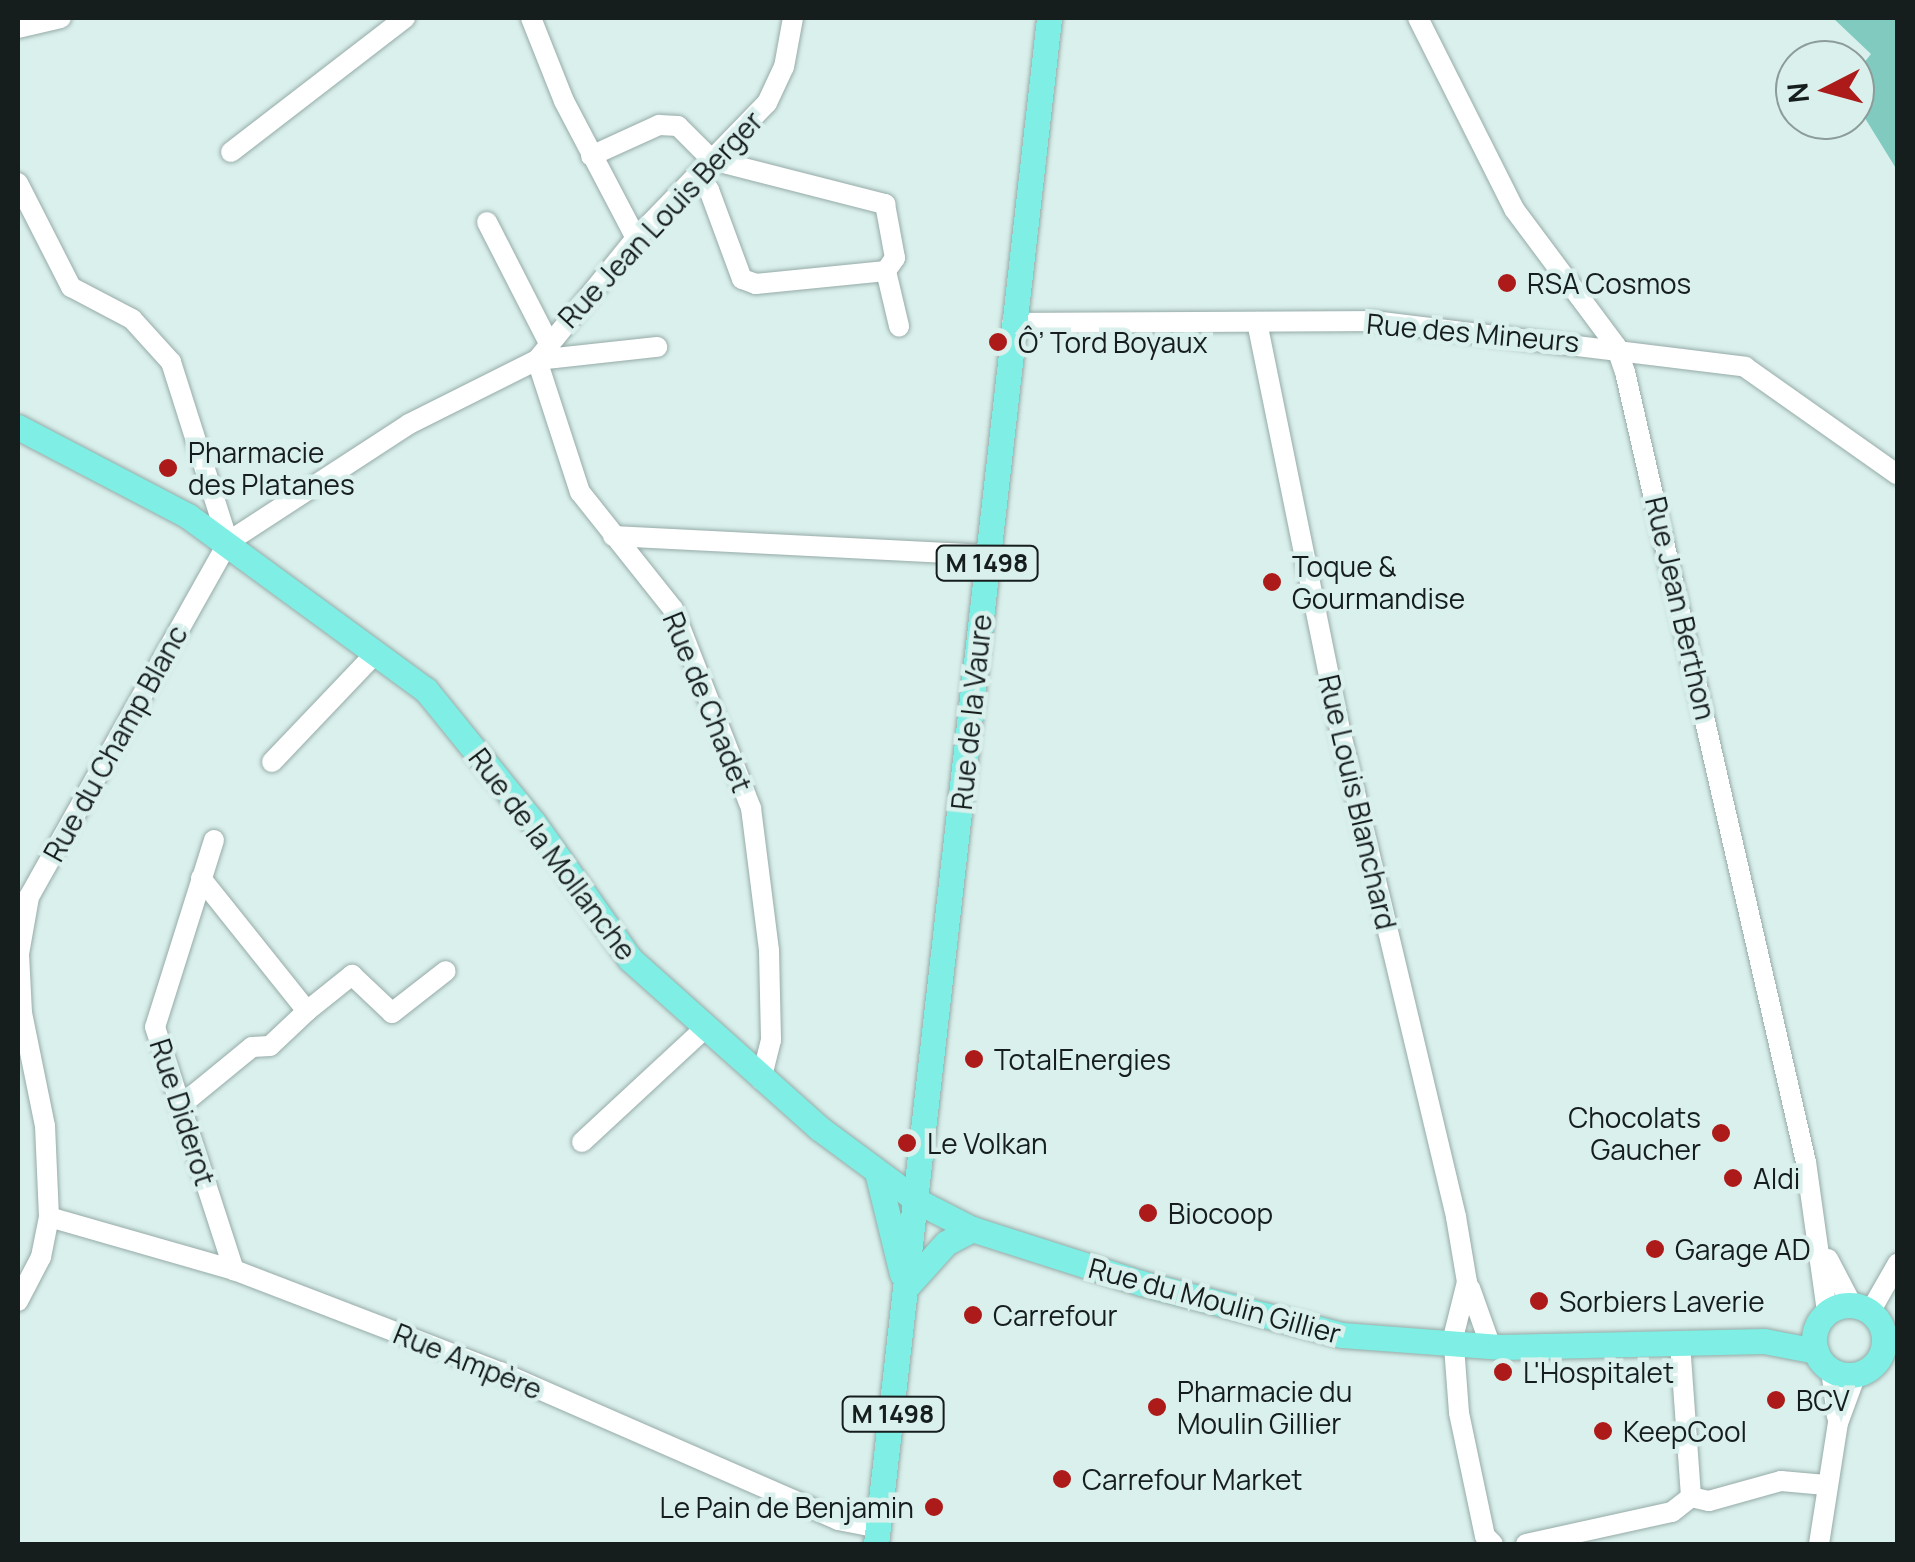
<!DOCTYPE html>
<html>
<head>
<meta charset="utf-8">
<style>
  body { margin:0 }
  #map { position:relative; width:1915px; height:1562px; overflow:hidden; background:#daf0ec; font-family:Manrope,sans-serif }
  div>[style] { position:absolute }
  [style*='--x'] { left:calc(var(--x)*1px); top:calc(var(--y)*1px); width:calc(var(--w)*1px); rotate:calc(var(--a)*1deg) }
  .green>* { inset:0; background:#80cac0 }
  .roads { filter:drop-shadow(0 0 2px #96aba8) drop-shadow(0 0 2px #96aba8) }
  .minor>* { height:20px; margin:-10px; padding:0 10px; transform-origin:10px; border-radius:10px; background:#fff }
  .major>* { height:25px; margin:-12.5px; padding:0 12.5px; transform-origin:12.5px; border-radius:12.5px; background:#7feee4 }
  .major>.ring { margin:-12.5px; padding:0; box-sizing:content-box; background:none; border:25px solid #7feee4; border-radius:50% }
  .dots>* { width:28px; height:28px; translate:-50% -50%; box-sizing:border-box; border:5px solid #daf0ec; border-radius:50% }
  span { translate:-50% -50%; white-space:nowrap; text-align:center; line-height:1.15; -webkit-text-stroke:9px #daf0ec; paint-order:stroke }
  .shield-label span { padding:2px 8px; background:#daf0ec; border:2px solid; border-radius:8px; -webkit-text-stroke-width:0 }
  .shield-label { font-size:25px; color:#161e1d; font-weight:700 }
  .street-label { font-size:28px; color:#161e1d }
  .poi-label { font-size:28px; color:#161e1d }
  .left { translate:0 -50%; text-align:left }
  .right { translate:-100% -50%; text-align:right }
  .frame { position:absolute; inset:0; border:20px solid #161e1d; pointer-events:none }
  .north { position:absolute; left:1775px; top:40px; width:100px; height:100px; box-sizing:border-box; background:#daf0ec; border:2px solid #8c9c99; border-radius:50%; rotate:264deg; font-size:28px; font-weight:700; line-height:40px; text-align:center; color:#161e1d }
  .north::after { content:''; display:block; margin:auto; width:35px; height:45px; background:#ac1a19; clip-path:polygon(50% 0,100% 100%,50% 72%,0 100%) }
</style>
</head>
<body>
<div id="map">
  <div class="green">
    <div style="clip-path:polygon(1833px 18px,1897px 18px,1897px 170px,1855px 102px,1855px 74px,1871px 54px)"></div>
  </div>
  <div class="roads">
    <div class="minor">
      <div style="--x:531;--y:18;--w:89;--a:68.3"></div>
      <div style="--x:564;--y:101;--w:155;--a:62.3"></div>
      <div style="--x:1418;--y:18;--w:214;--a:63.3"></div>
      <div style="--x:1514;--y:209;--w:171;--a:53.3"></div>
      <div style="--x:1616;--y:346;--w:28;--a:71"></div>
      <div style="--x:1625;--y:372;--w:810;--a:77.1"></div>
      <div style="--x:1806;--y:1162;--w:151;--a:82"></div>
      <div style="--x:18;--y:28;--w:44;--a:-13.1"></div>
      <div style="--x:231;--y:152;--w:220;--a:-37.6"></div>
      <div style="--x:591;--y:156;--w:75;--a:-24.5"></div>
      <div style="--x:659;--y:125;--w:19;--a:3"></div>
      <div style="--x:678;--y:126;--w:48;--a:45"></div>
      <div style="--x:712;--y:160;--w:179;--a:14.3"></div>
      <div style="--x:885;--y:204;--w:55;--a:79.5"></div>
      <div style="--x:895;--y:258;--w:16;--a:125"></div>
      <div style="--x:886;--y:271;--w:131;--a:174.3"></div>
      <div style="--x:756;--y:284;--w:15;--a:-160"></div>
      <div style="--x:742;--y:279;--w:95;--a:-110.3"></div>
      <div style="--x:709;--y:190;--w:19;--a:-137"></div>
      <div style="--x:18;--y:183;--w:117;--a:63"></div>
      <div style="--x:71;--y:287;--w:69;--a:27.7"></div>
      <div style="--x:132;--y:319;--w:58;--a:47.8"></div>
      <div style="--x:171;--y:362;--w:189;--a:72.4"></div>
      <div style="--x:487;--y:222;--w:136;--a:62.9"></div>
      <div style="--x:886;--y:271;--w:57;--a:76.7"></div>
      <div style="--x:1257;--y:322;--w:425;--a:78.5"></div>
      <div style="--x:1342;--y:738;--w:492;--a:76.6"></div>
      <div style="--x:1456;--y:1217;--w:66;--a:80.4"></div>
      <div style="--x:1467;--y:1282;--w:66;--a:104"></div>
      <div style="--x:1012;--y:323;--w:361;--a:-0.3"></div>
      <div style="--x:1373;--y:321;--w:375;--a:7"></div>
      <div style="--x:1745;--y:367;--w:187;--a:35.2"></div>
      <div style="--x:537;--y:360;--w:139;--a:72"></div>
      <div style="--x:580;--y:492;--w:149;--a:51.5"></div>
      <div style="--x:673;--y:609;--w:214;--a:68.6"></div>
      <div style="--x:751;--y:808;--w:144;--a:82.8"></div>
      <div style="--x:769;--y:951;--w:89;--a:88.7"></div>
      <div style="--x:771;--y:1040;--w:41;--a:104"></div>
      <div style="--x:537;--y:360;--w:121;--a:-6.2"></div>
      <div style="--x:613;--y:536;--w:374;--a:2.9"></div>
      <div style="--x:272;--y:762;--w:149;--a:-46.4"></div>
      <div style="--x:214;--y:840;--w:196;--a:107.5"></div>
      <div style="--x:155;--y:1027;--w:256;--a:72"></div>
      <div style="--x:307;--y:1011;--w:58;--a:-38.7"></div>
      <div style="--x:352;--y:975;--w:55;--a:43.5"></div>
      <div style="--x:392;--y:1013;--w:68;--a:-37.9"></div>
      <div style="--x:180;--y:1106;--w:93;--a:-39.3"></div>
      <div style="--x:252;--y:1047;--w:18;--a:-3"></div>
      <div style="--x:270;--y:1046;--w:51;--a:-43.4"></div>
      <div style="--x:307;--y:1011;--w:170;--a:-128.6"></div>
      <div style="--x:582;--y:1142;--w:168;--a:-42.8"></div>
      <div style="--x:49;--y:1217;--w:192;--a:16"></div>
      <div style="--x:234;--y:1270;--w:285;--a:21"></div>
      <div style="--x:500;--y:1372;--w:369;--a:23.6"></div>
      <div style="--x:838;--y:1520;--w:42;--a:11"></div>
      <div style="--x:1828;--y:1259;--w:52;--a:62.4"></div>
      <div style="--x:1470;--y:1288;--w:63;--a:70.4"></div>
      <div style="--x:18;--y:1301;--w:50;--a:-62.4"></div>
      <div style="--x:41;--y:1257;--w:41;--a:-78.7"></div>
      <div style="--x:49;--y:1217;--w:91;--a:-92.5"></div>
      <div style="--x:45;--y:1126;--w:115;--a:-101.5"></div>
      <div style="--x:22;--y:1013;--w:59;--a:-92.9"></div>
      <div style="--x:19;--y:954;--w:58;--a:-80"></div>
      <div style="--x:29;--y:897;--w:407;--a:-60.7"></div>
      <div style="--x:228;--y:542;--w:216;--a:-33.1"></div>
      <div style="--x:409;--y:424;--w:143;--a:-26.6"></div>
      <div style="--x:537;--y:360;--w:157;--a:-50.9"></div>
      <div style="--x:636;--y:238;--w:188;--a:-45.9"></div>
      <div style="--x:767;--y:103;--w:40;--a:-65"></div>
      <div style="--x:784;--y:67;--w:50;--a:-79.6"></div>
      <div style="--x:1870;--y:1312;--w:56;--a:-60.3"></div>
      <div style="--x:1680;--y:1343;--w:154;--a:85.9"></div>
      <div style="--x:1454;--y:1346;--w:67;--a:85.7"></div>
      <div style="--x:1459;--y:1413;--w:126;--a:78.1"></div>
      <div style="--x:1485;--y:1536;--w:11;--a:45"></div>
      <div style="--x:1831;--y:1369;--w:48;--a:82.9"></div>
      <div style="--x:1526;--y:1544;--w:149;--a:-12.4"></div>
      <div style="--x:1672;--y:1512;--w:24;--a:-38"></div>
      <div style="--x:1691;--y:1497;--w:18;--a:13"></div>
      <div style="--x:1709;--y:1501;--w:75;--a:-15.5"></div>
      <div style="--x:1781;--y:1481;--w:45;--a:5.1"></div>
      <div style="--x:1819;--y:1544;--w:122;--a:-81.1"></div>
      <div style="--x:1838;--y:1423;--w:52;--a:-69.8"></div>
    </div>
    <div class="major">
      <div style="--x:18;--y:427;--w:192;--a:27.6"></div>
      <div style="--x:188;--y:516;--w:295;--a:36.2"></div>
      <div style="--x:426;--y:690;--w:170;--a:51"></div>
      <div style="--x:533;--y:822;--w:168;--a:54.7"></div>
      <div style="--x:630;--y:959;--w:254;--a:41.8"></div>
      <div style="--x:819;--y:1128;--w:124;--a:36.5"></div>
      <div style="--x:919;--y:1202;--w:59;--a:27"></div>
      <div style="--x:972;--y:1229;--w:177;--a:17.7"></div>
      <div style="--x:1141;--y:1283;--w:208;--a:14.5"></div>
      <div style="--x:1342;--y:1335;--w:158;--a:4.3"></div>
      <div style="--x:1500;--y:1347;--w:264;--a:-1.3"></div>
      <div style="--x:1764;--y:1341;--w:53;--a:10.9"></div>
      <div style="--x:877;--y:1172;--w:105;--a:76.2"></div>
      <div style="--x:909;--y:1284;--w:55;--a:-47.9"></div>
      <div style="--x:946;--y:1243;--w:30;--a:-28"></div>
      <div class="ring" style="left:1814px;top:1305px;width:45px;height:45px"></div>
      <div style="--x:876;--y:1544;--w:1536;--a:-83.53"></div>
    </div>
  </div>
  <div class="dots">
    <div style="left:1507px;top:283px;background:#ac1a19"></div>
    <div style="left:998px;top:342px;background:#ac1a19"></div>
    <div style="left:168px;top:468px;background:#ac1a19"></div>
    <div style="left:1272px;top:582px;background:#ac1a19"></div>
    <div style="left:974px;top:1059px;background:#ac1a19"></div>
    <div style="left:1721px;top:1133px;background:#ac1a19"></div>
    <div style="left:907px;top:1143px;background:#ac1a19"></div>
    <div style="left:1733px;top:1178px;background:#ac1a19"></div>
    <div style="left:1148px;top:1213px;background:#ac1a19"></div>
    <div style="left:1655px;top:1249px;background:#ac1a19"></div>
    <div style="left:1539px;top:1301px;background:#ac1a19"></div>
    <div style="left:973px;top:1315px;background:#ac1a19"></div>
    <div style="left:1503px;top:1372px;background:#ac1a19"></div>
    <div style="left:1776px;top:1400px;background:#ac1a19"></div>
    <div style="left:1157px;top:1407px;background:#ac1a19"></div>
    <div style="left:1603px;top:1431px;background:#ac1a19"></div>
    <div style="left:1062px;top:1479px;background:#ac1a19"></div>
    <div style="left:934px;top:1507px;background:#ac1a19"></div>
  </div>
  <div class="shield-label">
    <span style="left:987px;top:563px">M 1498</span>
    <span style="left:893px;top:1414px">M 1498</span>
  </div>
  <div class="street-label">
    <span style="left:660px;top:219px;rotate:-47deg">Rue Jean Louis Berger</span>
    <span style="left:1473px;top:332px;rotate:5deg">Rue des Mineurs</span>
    <span style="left:1681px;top:608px;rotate:77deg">Rue Jean Berthon</span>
    <span style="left:708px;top:702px;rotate:68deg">Rue de Chadet</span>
    <span style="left:971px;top:712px;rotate:-84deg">Rue de la Vaure</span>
    <span style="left:115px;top:743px;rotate:-61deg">Rue du Champ Blanc</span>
    <span style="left:1358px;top:802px;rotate:77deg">Rue Louis Blanchard</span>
    <span style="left:553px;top:854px;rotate:53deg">Rue de la Mollanche</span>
    <span style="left:183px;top:1112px;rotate:72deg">Rue Diderot</span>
    <span style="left:1215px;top:1300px;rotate:15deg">Rue du Moulin Gillier</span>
    <span style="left:468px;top:1361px;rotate:22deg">Rue Ampère</span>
  </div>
  <div class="poi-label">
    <span class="left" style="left:1527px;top:283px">RSA Cosmos</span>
    <span class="left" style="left:1018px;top:342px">Ô’ Tord Boyaux</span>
    <span class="left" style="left:188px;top:468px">Pharmacie<br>des Platanes</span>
    <span class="left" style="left:1292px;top:582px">Toque &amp;<br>Gourmandise</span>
    <span class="left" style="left:994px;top:1059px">TotalEnergies</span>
    <span class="right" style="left:1701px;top:1133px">Chocolats<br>Gaucher</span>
    <span class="left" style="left:927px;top:1143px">Le Volkan</span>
    <span class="left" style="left:1753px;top:1178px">Aldi</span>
    <span class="left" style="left:1168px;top:1213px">Biocoop</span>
    <span class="left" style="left:1675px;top:1249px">Garage AD</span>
    <span class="left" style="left:1559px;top:1301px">Sorbiers Laverie</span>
    <span class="left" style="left:993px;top:1315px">Carrefour</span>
    <span class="left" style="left:1523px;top:1372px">L'Hospitalet</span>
    <span class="left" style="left:1177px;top:1407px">Pharmacie du<br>Moulin Gillier</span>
    <span class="left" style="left:1796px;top:1400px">BCV</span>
    <span class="left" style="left:1623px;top:1431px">KeepCool</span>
    <span class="left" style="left:1082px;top:1479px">Carrefour Market</span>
    <span class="right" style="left:914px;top:1507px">Le Pain de Benjamin</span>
  </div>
  <div class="frame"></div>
  <div class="north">N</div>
</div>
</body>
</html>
